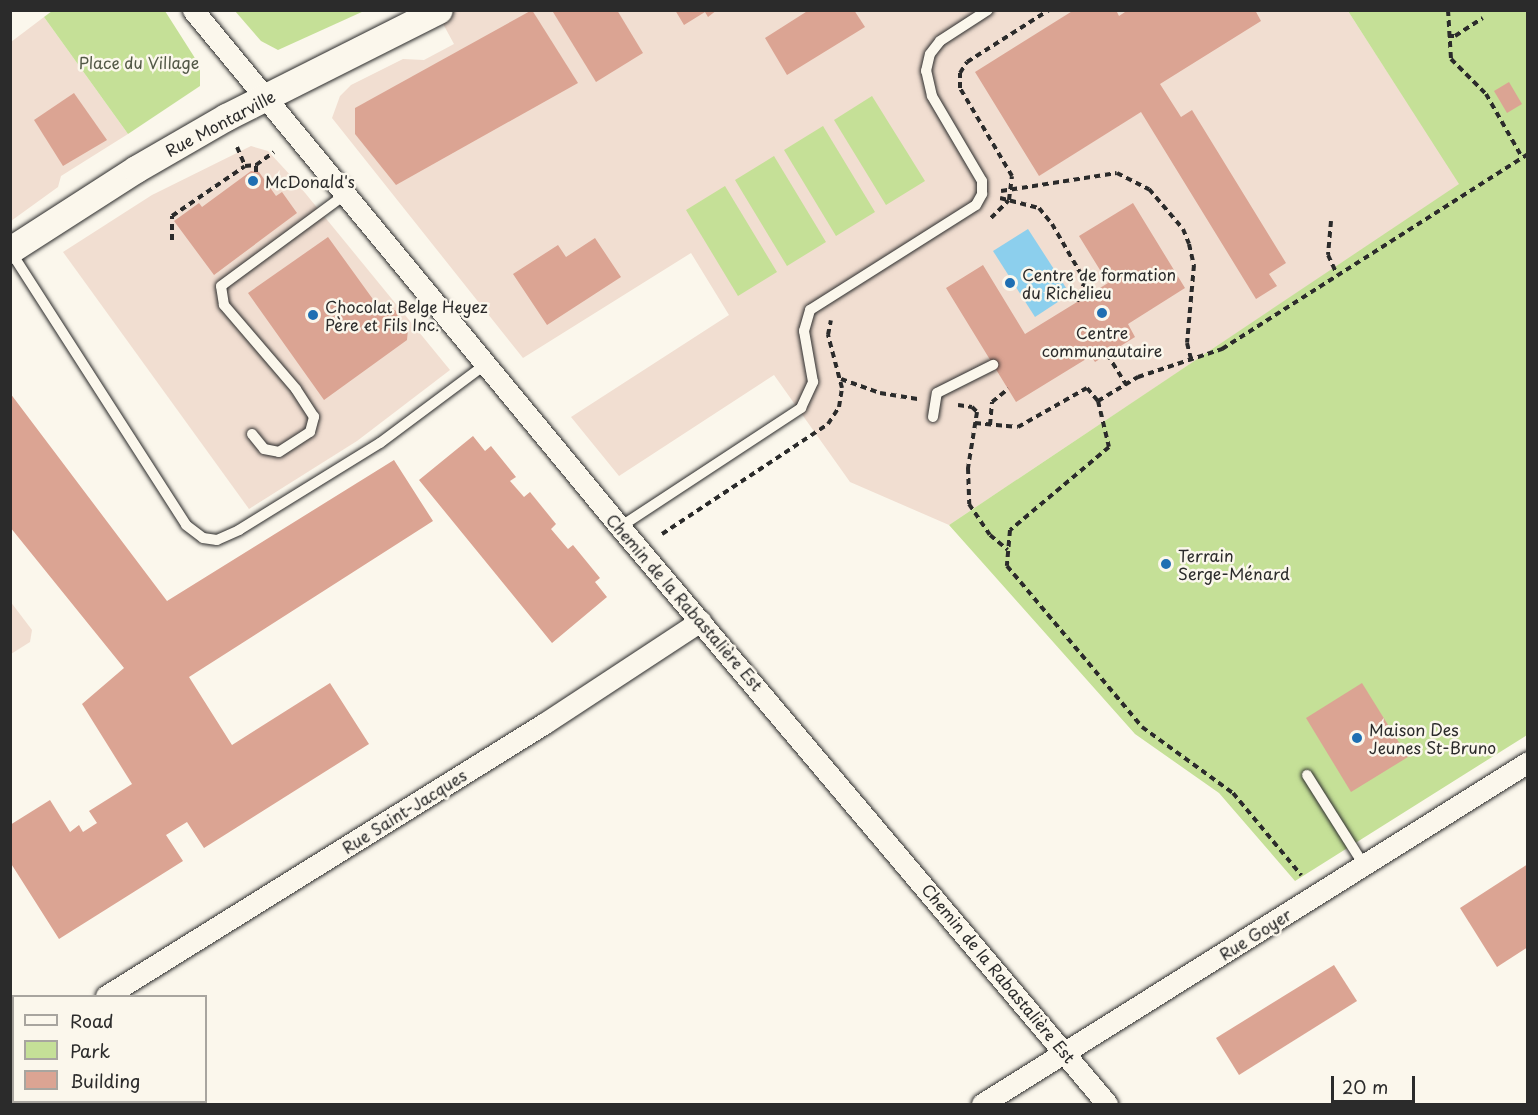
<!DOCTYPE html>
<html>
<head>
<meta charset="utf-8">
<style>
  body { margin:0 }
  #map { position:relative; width:1538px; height:1115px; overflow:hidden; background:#fbf7ec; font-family:"Playpen Sans",sans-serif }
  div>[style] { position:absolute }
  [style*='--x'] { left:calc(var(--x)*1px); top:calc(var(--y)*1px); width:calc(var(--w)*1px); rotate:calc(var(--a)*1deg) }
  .built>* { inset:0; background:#f1ded1 }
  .green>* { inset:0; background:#c5e097 }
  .water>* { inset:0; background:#8ccfed }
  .building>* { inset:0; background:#dba493 }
  .path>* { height:4px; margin-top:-2px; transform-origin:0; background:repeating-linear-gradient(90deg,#2b2b2b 0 6px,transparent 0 10.5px) }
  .roads { filter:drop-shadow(0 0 2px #2b2b2b) drop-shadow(0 0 2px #2b2b2b) }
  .service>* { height:10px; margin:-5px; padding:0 5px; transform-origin:5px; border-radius:5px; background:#fbf7ec }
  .minor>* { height:21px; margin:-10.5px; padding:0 10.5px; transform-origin:10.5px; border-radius:10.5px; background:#fbf7ec }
  .tertiary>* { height:27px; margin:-13.5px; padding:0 13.5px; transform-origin:13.5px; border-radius:13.5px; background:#fbf7ec }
  .dots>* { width:16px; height:16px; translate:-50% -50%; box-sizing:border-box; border:3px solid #fbf7ec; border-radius:50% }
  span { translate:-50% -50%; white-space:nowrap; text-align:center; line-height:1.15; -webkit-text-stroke:5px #fbf7ec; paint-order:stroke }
  .park-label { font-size:16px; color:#525846 }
  .street-label { font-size:16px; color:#2b2b2b }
  .poi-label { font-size:16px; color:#2b2b2b }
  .left { translate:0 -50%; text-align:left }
  .frame { position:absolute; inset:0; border:12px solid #2b2b2b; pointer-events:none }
  .legend { position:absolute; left:12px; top:995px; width:195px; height:108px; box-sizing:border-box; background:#fbf7ec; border:2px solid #a8a59f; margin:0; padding:8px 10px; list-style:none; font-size:18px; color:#2b2b2b }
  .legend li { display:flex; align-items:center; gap:12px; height:30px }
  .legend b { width:30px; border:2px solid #a8a59f }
  .scale { position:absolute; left:1331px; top:1076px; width:84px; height:27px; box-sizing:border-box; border:3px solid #2b2b2b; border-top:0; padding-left:8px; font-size:18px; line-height:21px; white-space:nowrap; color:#2b2b2b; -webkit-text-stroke:4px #fbf7ec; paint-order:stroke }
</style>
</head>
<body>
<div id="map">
  <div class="built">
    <div style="clip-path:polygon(436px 11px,1348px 11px,1460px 184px,949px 525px,850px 482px,774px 375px,619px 476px,571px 417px,729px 315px,691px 253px,523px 358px,332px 118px,340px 96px,351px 85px,403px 59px,424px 60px,454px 44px)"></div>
    <div style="clip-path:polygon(44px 17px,128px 134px,61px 176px,58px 187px,11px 221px,11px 42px)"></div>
    <div style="clip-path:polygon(251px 146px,268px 151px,292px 177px,450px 370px,357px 441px,249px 509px,63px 252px,152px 195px)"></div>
    <div style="clip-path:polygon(10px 601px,32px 630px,30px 642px,11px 654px)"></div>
  </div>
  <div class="green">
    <div style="clip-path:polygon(52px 11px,165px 11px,200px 66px,200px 86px,128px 134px,44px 17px)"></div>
    <div style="clip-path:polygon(235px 11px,364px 11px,278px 50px,261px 41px)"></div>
    <div style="clip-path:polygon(1348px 11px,1527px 11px,1527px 735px,1295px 881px,1219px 793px,1135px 734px,949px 525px,1459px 184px)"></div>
    <div style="clip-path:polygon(872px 96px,925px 181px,886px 205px,834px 120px)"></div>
    <div style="clip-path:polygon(823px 126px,875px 212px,836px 236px,784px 150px)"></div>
    <div style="clip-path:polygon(774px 156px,826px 242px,787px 266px,735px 180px)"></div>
    <div style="clip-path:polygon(725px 186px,777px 272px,738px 296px,686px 210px)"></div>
  </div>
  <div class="water">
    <div style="clip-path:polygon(1028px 229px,1070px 294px,1035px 317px,993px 251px)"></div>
  </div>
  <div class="building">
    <div style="clip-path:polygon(532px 10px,578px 83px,396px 185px,355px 134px,355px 108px)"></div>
    <div style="clip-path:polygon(556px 10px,617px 10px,643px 53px,596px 82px,553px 12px)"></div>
    <div style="clip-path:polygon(675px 10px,717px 10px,708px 17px,705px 12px,684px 25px)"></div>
    <div style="clip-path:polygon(809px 10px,854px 10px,865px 27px,787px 75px,765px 38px)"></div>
    <div style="clip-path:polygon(1074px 10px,1116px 10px,1119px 16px,1128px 10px,1255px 10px,1261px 21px,1160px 84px,1181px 117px,1192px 110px,1286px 263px,1269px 274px,1277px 286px,1256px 299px,1141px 112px,1039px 176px,975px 72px)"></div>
    <div style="clip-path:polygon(1509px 82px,1522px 104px,1507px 113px,1494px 91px)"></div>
    <div style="clip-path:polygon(74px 93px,107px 140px,63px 166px,34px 120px)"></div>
    <div style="clip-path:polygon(251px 171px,259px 172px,276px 196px,282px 192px,297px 213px,214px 275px,174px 221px,199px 203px,202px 207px)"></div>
    <div style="clip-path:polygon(1133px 203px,1185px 288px,1128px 324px,1135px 337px,1095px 362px,1091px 356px,1016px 402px,946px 288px,983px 265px,1025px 334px,1108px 283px,1079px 236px)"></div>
    <div style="clip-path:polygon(328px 237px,380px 309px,395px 310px,408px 329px,407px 340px,324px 400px,248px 293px)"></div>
    <div style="clip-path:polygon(595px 238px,621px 277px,547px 325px,513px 274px,558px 245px,566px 257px)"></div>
    <div style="clip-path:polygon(10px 393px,167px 601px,394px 460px,433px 521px,189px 677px,232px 745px,330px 683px,369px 744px,204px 848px,187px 822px,166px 835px,183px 861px,59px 939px,10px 862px,10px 825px,50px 800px,70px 832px,79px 825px,83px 832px,97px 823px,89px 811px,132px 784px,82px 704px,124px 668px,10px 527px)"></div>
    <div style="clip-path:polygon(473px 436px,485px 451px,491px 446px,516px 477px,510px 481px,524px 497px,530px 492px,556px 524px,551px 529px,568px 549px,573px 545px,600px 578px,595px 582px,607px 597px,552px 643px,419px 480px)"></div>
    <div style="clip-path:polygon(1362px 683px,1408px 757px,1351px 792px,1306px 718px)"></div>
    <div style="clip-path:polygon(1528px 864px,1528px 947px,1497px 967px,1460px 908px)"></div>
    <div style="clip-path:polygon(1334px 965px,1357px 1001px,1239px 1075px,1216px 1038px)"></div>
  </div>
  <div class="path">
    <div style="--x:1448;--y:10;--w:49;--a:86.5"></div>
    <div style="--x:1451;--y:59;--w:49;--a:45"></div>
    <div style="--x:1486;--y:94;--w:73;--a:60.3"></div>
    <div style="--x:1448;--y:36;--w:7;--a:0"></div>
    <div style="--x:1455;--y:36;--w:33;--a:-33"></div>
    <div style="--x:237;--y:147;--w:21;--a:67"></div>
    <div style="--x:245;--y:166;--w:11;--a:-5"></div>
    <div style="--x:256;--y:165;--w:22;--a:-36"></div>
    <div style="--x:256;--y:172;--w:7;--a:-90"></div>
    <div style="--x:1001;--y:191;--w:117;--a:-8.8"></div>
    <div style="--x:1117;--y:173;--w:36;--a:27"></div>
    <div style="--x:1149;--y:189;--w:52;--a:49.6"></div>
    <div style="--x:1183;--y:229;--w:16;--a:68"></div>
    <div style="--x:1189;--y:244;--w:22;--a:77"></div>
    <div style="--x:1194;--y:265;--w:78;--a:95.1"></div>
    <div style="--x:1187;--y:343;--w:16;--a:76"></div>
    <div style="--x:1000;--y:198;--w:40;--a:14.4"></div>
    <div style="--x:1039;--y:208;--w:21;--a:51"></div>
    <div style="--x:1052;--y:224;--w:66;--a:59.9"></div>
    <div style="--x:1085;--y:281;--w:22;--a:111"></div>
    <div style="--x:991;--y:218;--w:25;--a:-45"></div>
    <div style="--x:1009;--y:200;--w:24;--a:-83"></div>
    <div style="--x:1012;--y:176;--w:102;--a:-120.6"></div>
    <div style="--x:960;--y:88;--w:15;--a:-90"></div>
    <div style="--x:960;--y:73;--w:13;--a:-58"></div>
    <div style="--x:967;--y:62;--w:97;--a:-32.4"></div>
    <div style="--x:1331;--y:221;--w:34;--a:95"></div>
    <div style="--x:1328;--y:255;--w:21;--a:65"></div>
    <div style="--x:172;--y:240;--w:24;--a:-90"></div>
    <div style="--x:172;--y:216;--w:88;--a:-34.4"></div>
    <div style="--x:1107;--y:354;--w:36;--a:58"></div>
    <div style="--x:841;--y:379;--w:41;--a:19.7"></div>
    <div style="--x:880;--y:393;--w:38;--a:9"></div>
    <div style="--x:1098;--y:401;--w:47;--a:76.6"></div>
    <div style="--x:1109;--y:447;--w:129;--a:140"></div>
    <div style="--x:1010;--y:530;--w:36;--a:95"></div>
    <div style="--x:1007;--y:566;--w:210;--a:50"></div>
    <div style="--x:1142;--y:727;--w:112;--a:36"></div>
    <div style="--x:1233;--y:793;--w:107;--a:50.3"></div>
    <div style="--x:958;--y:405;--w:14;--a:8"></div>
    <div style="--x:972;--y:407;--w:7;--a:45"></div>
    <div style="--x:977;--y:412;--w:57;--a:99.1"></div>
    <div style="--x:968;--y:468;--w:36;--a:88"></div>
    <div style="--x:969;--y:504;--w:37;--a:56"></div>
    <div style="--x:990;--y:535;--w:23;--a:40"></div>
    <div style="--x:975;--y:423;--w:43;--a:5.3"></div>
    <div style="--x:1018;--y:427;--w:79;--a:-29.5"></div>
    <div style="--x:1087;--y:388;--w:17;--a:50"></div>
    <div style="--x:1098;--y:401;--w:47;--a:-31"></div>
    <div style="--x:1138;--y:377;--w:89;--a:-18.4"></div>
    <div style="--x:1222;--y:349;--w:363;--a:-32.5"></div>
    <div style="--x:990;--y:425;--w:23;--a:-85"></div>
    <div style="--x:992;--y:402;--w:21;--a:-39"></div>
    <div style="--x:662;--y:534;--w:199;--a:-33.5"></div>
    <div style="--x:828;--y:424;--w:20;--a:-57"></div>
    <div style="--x:839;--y:407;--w:19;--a:-81"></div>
    <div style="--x:842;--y:388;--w:55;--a:-104.8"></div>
    <div style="--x:828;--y:335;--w:15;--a:-79"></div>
  </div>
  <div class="roads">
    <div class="service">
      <div style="--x:11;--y:252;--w:324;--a:57.3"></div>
      <div style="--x:186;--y:525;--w:21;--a:37"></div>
      <div style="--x:203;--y:538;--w:14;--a:8"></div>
      <div style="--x:217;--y:540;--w:24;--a:-24"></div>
      <div style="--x:239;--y:530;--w:166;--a:-31.7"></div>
      <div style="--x:380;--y:443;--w:132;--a:-36.7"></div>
      <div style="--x:933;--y:417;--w:24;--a:-81"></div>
      <div style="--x:937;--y:393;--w:63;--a:-26.6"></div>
      <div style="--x:252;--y:434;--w:19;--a:51"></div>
      <div style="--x:264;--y:449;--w:15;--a:11"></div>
      <div style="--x:279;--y:452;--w:37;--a:-33"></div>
      <div style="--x:310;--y:432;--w:16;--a:-75"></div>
      <div style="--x:314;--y:417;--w:33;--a:-123"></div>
      <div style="--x:296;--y:389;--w:111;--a:-130.6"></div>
      <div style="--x:224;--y:305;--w:19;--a:-99"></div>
      <div style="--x:221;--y:286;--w:155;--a:-36.4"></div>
      <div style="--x:620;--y:527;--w:217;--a:-33.3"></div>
      <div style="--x:801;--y:408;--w:29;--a:-65"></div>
      <div style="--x:813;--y:382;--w:52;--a:-100"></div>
      <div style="--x:804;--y:331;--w:22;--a:-74"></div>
      <div style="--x:810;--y:310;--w:196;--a:-32.3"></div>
      <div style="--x:976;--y:205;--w:13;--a:-61"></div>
      <div style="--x:982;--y:194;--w:13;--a:-90"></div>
      <div style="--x:982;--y:181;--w:99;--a:-120.5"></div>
      <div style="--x:932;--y:96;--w:26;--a:-103"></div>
      <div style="--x:926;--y:71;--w:17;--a:-77"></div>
      <div style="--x:930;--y:54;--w:16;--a:-52"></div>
      <div style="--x:940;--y:41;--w:57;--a:-32.9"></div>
      <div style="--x:1307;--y:775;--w:107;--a:57.7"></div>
    </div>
    <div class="minor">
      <div style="--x:193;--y:10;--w:671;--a:50.45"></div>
      <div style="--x:620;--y:527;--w:755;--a:49.83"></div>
      <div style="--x:106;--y:996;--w:517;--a:-31.88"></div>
      <div style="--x:545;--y:723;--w:186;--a:-33.3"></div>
      <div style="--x:10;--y:1056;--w:4;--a:-27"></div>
      <div style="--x:982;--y:1104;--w:644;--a:-32.06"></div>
    </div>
    <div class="tertiary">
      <div style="--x:10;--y:250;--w:150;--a:-32.7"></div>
      <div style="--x:136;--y:169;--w:104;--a:-30"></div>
      <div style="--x:226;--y:117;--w:238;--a:-26.7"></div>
    </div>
  </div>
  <div class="dots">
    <div style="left:253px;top:181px;background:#1f6fb2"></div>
    <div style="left:1010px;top:283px;background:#1f6fb2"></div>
    <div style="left:1102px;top:313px;background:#1f6fb2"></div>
    <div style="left:313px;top:315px;background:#1f6fb2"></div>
    <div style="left:1166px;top:564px;background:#1f6fb2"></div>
    <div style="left:1357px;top:738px;background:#1f6fb2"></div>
  </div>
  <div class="park-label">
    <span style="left:139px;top:62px">Place du Village</span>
  </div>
  <div class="street-label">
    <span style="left:220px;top:123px;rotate:-28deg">Rue Montarville</span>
    <span style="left:685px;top:602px;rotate:49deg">Chemin de la Rabastalière Est</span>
    <span style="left:404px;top:811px;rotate:-32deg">Rue Saint-Jacques</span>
    <span style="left:1255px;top:934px;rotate:-32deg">Rue Goyer</span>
    <span style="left:999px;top:973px;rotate:50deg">Chemin de la Rabastalière Est</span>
  </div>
  <div class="poi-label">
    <span class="left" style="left:265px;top:181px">McDonald's</span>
    <span class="left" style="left:1022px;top:283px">Centre de formation<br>du Richelieu</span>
    <span class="left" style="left:325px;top:315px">Chocolat Belge Heyez<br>Père et Fils Inc.</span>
    <span style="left:1102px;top:341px">Centre<br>communautaire</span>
    <span class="left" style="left:1178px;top:564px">Terrain<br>Serge-Ménard</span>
    <span class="left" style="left:1369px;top:738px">Maison Des<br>Jeunes St-Bruno</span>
  </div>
  <div class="frame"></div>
  <ul class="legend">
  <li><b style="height:8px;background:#fbf7ec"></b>Road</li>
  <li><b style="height:16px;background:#c5e097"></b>Park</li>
  <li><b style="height:16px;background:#dba493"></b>Building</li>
  </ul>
  <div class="scale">20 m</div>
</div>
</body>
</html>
